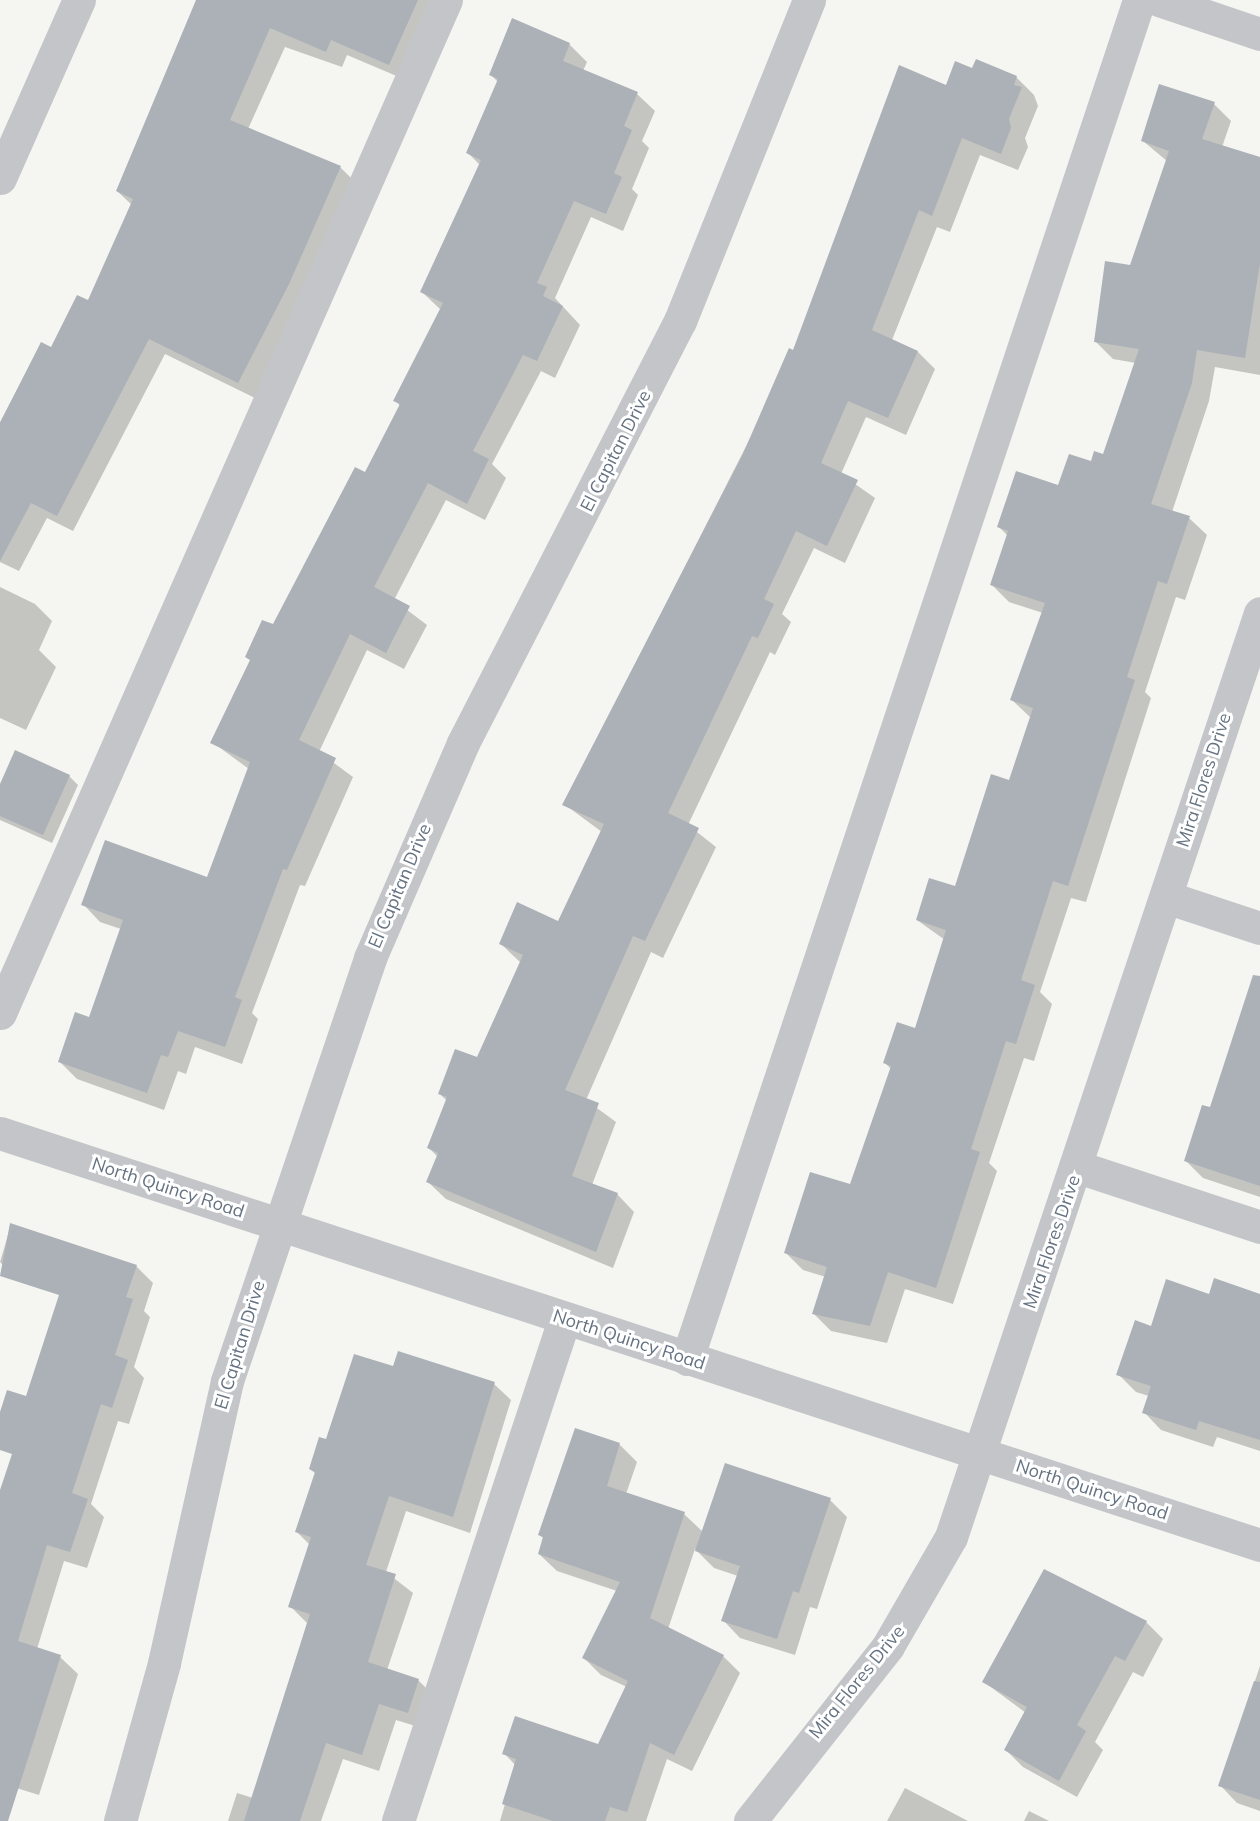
<!DOCTYPE html>
<html>
<head>
<meta charset="utf-8">
<style>
  body { margin:0 }
  #map { position:relative; width:1260px; height:1821px; overflow:hidden; background:#f5f5f1; font-family:Mulish,sans-serif }
  div>[style] { position:absolute }
  [style*='--x'] { left:calc(var(--x)*1px); top:calc(var(--y)*1px); width:calc(var(--w)*1px); rotate:calc(var(--a)*1deg) }
  .shadow>* { inset:0; background:#0003 }
  .building>* { inset:0; background:#abb1b7 }
  .minor>* { height:33px; margin:-16.5px; padding:0 16.5px; transform-origin:16.5px; border-radius:16.5px; background:#c3c5c9 }
  span { translate:-50% -50%; white-space:nowrap; text-align:center; line-height:1.15; -webkit-text-stroke:6px #fff; paint-order:stroke }
  .street-label { font-size:18px; color:#657281 }
</style>
</head>
<body>
<div id="map">
  <div class="shadow">
    <div style="clip-path:polygon(198px 0,436px 0,406px 80px,347px 55px,342px 67px,285px 47px,248px 129px,341px 168px,357px 184px,255px 398px,165px 354px,73px 531px,47px 518px,19px 571px,0 562px,0 422px,41px 344px,52px 349px,89px 302px,132px 205px,117px 191px)"></div>
    <div style="clip-path:polygon(569px 44px,587px 62px,583px 71px,637px 94px,655px 111px,642px 141px,649px 148px,632px 189px,638px 195px,623px 231px,591px 217px,555px 298px,580px 325px,555px 378px,541px 371px,492px 464px,506px 478px,485px 520px,446px 500px,394px 600px,427px 625px,404px 669px,367px 650px,319px 752px,353px 777px,305px 886px,300px 885px,252px 1013px,258px 1019px,242px 1064px,195px 1047px,186px 1074px,178px 1071px,164px 1110px,77px 1079px,59px 1061px,90px 1019px,121px 929px,100px 922px,83px 904px,208px 879px,249px 769px,212px 742px,273px 626px,366px 474px,400px 406px,395px 400px,441px 310px,422px 292px,480px 165px,468px 153px,498px 82px,490px 74px)"></div>
    <div style="clip-path:polygon(973px 70px,1016px 77px,1034px 95px,1038px 106px,1025px 138px,1028px 147px,1018px 170px,980px 155px,950px 232px,937px 227px,892px 340px,918px 352px,935px 369px,906px 435px,866px 417px,841px 474px,875px 498px,845px 563px,814px 548px,782px 614px,791px 622px,775px 655px,770px 652px,688px 825px,716px 847px,663px 958px,651px 952px,586px 1100px,616px 1122px,592px 1185px,617px 1194px,634px 1212px,613px 1268px,446px 1199px,428px 1182px,438px 1157px,429px 1148px,447px 1101px,440px 1094px,478px 1059px,521px 963px,501px 944px,559px 923px,602px 832px,564px 804px,794px 352px,947px 86px)"></div>
    <div style="clip-path:polygon(1214px 104px,1231px 121px,1222px 147px,1260px 159px,1260px 375px,1215px 367px,1209px 401px,1172px 512px,1189px 518px,1207px 535px,1185px 600px,1176px 597px,1145px 692px,1151px 698px,1086px 902px,1071px 898px,1040px 992px,1052px 1004px,1034px 1061px,1024px 1058px,989px 1163px,997px 1171px,953px 1304px,905px 1289px,887px 1343px,831px 1331px,814px 1314px,826px 1277px,803px 1270px,785px 1252px,851px 1186px,891px 1069px,885px 1063px,916px 1030px,945px 940px,917px 920px,956px 888px,1010px 782px,1031px 718px,1012px 700px,1043px 613px,1009px 602px,991px 584px,1008px 536px,999px 527px,1104px 456px,1136px 363px,1113px 359px,1095px 341px,1131px 267px,1167px 161px,1143px 141px)"></div>
    <div style="clip-path:polygon(0 587px,35px 604px,52px 621px,39px 650px,56px 667px,26px 730px,0 718px)"></div>
    <div style="clip-path:polygon(69px 776px,78px 785px,52px 843px,0 820px,0 787px)"></div>
    <div style="clip-path:polygon(1260px 1014px,1260px 1197px,1203px 1178px,1186px 1161px)"></div>
    <div style="clip-path:polygon(11px 1225px,136px 1266px,153px 1283px,144px 1311px,150px 1317px,134px 1367px,144px 1378px,129px 1424px,118px 1421px,91px 1504px,104px 1517px,87px 1568px,64px 1561px,37px 1649px,60px 1657px,78px 1674px,39px 1795px,10px 1786px,0 1815px,0 1497px,65px 1295px,16px 1279px,0 1262px)"></div>
    <div style="clip-path:polygon(1210px 1296px,1260px 1297px,1260px 1451px,1217px 1437px,1213px 1447px,1161px 1430px,1144px 1412px,1149px 1396px,1136px 1392px,1118px 1374px,1152px 1327px)"></div>
    <div style="clip-path:polygon(394px 1368px,494px 1384px,511px 1400px,470px 1533px,406px 1511px,386px 1572px,413px 1593px,387px 1670px,418px 1680px,435px 1697px,425px 1729px,396px 1720px,379px 1771px,343px 1759px,321px 1821px,228px 1821px,237px 1793px,253px 1798px,307px 1623px,290px 1606px,310px 1545px,297px 1532px,316px 1474px,310px 1469px,327px 1441px)"></div>
    <div style="clip-path:polygon(576px 1430px,620px 1445px,637px 1462px,626px 1494px,684px 1514px,703px 1532px,830px 1500px,847px 1517px,817px 1609px,810px 1607px,795px 1655px,740px 1638px,723px 1620px,738px 1576px,714px 1568px,695px 1549px,668px 1629px,723px 1656px,740px 1673px,692px 1771px,667px 1759px,646px 1821px,500px 1821px,516px 1766px,504px 1753px,598px 1746px,627px 1687px,601px 1675px,584px 1658px,617px 1591px,557px 1571px,539px 1554px,544px 1539px,540px 1535px)"></div>
    <div style="clip-path:polygon(1146px 1622px,1163px 1639px,1143px 1677px,1133px 1672px,1095px 1742px,1103px 1750px,1077px 1797px,1023px 1767px,1006px 1750px,1026px 1713px,984px 1682px)"></div>
    <div style="clip-path:polygon(1260px 1666px,1260px 1811px,1237px 1803px,1220px 1785px)"></div>
    <div style="clip-path:polygon(905px 1788px,968px 1821px,887px 1821px)"></div>
    <div style="clip-path:polygon(1029px 1811px,1049px 1821px,1024px 1821px)"></div>
  </div>
  <div class="building">
    <div style="clip-path:polygon(196px 0,418px 0,389px 65px,331px 40px,326px 52px,270px 28px,230px 120px,341px 166px,289px 284px,238px 383px,149px 339px,57px 516px,31px 503px,0 561px,0 423px,41px 342px,51px 347px,77px 295px,88px 300px,133px 199px,116px 191px)"></div>
    <div style="clip-path:polygon(512px 18px,570px 43px,563px 61px,638px 92px,624px 126px,632px 130px,614px 173px,622px 177px,606px 214px,574px 201px,537px 283px,547px 287px,543px 296px,563px 306px,537px 361px,523px 355px,473px 451px,489px 459px,467px 504px,428px 483px,374px 587px,410px 606px,386px 653px,350px 634px,299px 740px,336px 758px,287px 870px,283px 869px,235px 997px,242px 1000px,225px 1047px,178px 1031px,168px 1057px,161px 1055px,147px 1093px,58px 1062px,75px 1012px,89px 1017px,123px 920px,81px 905px,105px 840px,207px 877px,250px 762px,210px 743px,250px 660px,245px 657px,262px 620px,273px 624px,355px 467px,365px 472px,400px 404px,393px 401px,443px 303px,420px 292px,481px 160px,466px 153px,498px 79px,489px 75px)"></div>
    <div style="clip-path:polygon(976px 59px,1017px 76px,1014px 85px,1022px 87px,1009px 119px,1011px 128px,1001px 154px,962px 138px,932px 216px,919px 210px,872px 330px,918px 351px,888px 418px,848px 401px,821px 463px,858px 480px,827px 546px,796px 531px,764px 599px,774px 604px,758px 638px,752px 636px,668px 813px,699px 828px,645px 941px,633px 936px,565px 1090px,599px 1103px,572px 1176px,618px 1193px,596px 1252px,426px 1182px,438px 1153px,427px 1148px,447px 1097px,438px 1094px,455px 1049px,477px 1057px,523px 955px,499px 944px,517px 902px,558px 921px,604px 824px,562px 805px,742px 456px,789px 348px,793px 350px,899px 65px,946px 85px,955px 61px,972px 68px)"></div>
    <div style="clip-path:polygon(1159px 84px,1215px 102px,1202px 139px,1260px 157px,1260px 263px,1245px 358px,1197px 350px,1192px 383px,1151px 504px,1190px 516px,1167px 584px,1158px 581px,1127px 677px,1135px 680px,1068px 886px,1053px 881px,1021px 980px,1035px 985px,1016px 1044px,1006px 1041px,971px 1149px,980px 1152px,936px 1288px,888px 1272px,870px 1326px,812px 1314px,827px 1267px,784px 1253px,810px 1172px,850px 1184px,891px 1066px,883px 1063px,897px 1022px,915px 1028px,946px 930px,916px 920px,929px 878px,955px 886px,991px 774px,1009px 780px,1033px 708px,1010px 700px,1045px 603px,990px 585px,1008px 531px,997px 527px,1016px 471px,1058px 485px,1069px 454px,1091px 461px,1094px 451px,1103px 454px,1139px 349px,1094px 342px,1105px 261px,1130px 265px,1169px 151px,1141px 141px)"></div>
    <div style="clip-path:polygon(15px 750px,70px 775px,43px 835px,0 816px,0 784px)"></div>
    <div style="clip-path:polygon(1253px 975px,1260px 976px,1260px 1186px,1184px 1161px,1202px 1105px,1210px 1107px)"></div>
    <div style="clip-path:polygon(10px 1223px,137px 1265px,126px 1297px,133px 1299px,115px 1355px,128px 1360px,112px 1408px,101px 1404px,72px 1493px,88px 1499px,70px 1552px,47px 1545px,18px 1641px,61px 1655px,8px 1821px,0 1821px,0 1490px,12px 1454px,0 1450px,0 1412px,7px 1390px,26px 1396px,59px 1295px,0 1276px)"></div>
    <div style="clip-path:polygon(1214px 1278px,1260px 1294px,1260px 1440px,1199px 1421px,1196px 1430px,1142px 1413px,1151px 1386px,1116px 1375px,1135px 1320px,1151px 1326px,1166px 1279px,1209px 1294px)"></div>
    <div style="clip-path:polygon(398px 1351px,495px 1382px,453px 1517px,389px 1496px,366px 1565px,396px 1574px,368px 1662px,419px 1679px,408px 1713px,379px 1704px,362px 1755px,326px 1743px,300px 1821px,244px 1821px,310px 1614px,288px 1607px,311px 1537px,295px 1532px,315px 1472px,309px 1469px,319px 1437px,326px 1439px,354px 1354px,393px 1366px)"></div>
    <div style="clip-path:polygon(575px 1428px,620px 1443px,607px 1486px,685px 1512px,650px 1618px,724px 1655px,674px 1755px,650px 1743px,627px 1812px,610px 1807px,605px 1821px,553px 1821px,502px 1804px,516px 1759px,502px 1754px,515px 1716px,598px 1744px,628px 1681px,582px 1658px,620px 1582px,538px 1554px,543px 1537px,538px 1535px)"></div>
    <div style="clip-path:polygon(725px 1463px,831px 1498px,799px 1593px,793px 1591px,777px 1639px,721px 1621px,740px 1566px,695px 1551px)"></div>
    <div style="clip-path:polygon(1044px 1569px,1147px 1621px,1125px 1661px,1115px 1656px,1077px 1725px,1086px 1731px,1059px 1781px,1004px 1750px,1027px 1707px,982px 1682px)"></div>
    <div style="clip-path:polygon(1254px 1681px,1260px 1682px,1260px 1800px,1218px 1786px)"></div>
  </div>
  <div class="minor">
    <div style="--x:1159;--y:0;--w:107;--a:18.6"></div>
    <div style="--x:0;--y:178;--w:195;--a:-66.1"></div>
    <div style="--x:1166;--y:897;--w:99;--a:18.3"></div>
    <div style="--x:0;--y:1013;--w:1107;--a:-66.24"></div>
    <div style="--x:0;--y:1133;--w:1326;--a:18.11"></div>
    <div style="--x:1078;--y:1167;--w:192;--a:18.2"></div>
    <div style="--x:687;--y:1359;--w:1432;--a:-71.6"></div>
    <div style="--x:120;--y:1821;--w:164;--a:-74.4"></div>
    <div style="--x:164;--y:1663;--w:289;--a:-77.4"></div>
    <div style="--x:227;--y:1381;--w:447;--a:-71.3"></div>
    <div style="--x:370;--y:958;--w:234;--a:-66.6"></div>
    <div style="--x:463;--y:743;--w:475;--a:-62.8"></div>
    <div style="--x:680;--y:321;--w:346;--a:-68.1"></div>
    <div style="--x:398;--y:1821;--w:528;--a:-71.67"></div>
    <div style="--x:750;--y:1821;--w:223;--a:-51.7"></div>
    <div style="--x:888;--y:1646;--w:126;--a:-60"></div>
    <div style="--x:951;--y:1537;--w:974;--a:-71.51"></div>
  </div>
  <div class="street-label">
    <span style="left:616px;top:451px;rotate:-63deg">El Capitan Drive</span>
    <span style="left:1204px;top:780px;rotate:-72deg">Mira Flores Drive</span>
    <span style="left:400px;top:886px;rotate:-67deg">El Capitan Drive</span>
    <span style="left:168px;top:1188px;rotate:18deg">North Quincy Road</span>
    <span style="left:1052px;top:1242px;rotate:-71deg">Mira Flores Drive</span>
    <span style="left:629px;top:1340px;rotate:18deg">North Quincy Road</span>
    <span style="left:240px;top:1345px;rotate:-73deg">El Capitan Drive</span>
    <span style="left:1092px;top:1490px;rotate:18deg">North Quincy Road</span>
    <span style="left:857px;top:1682px;rotate:-51deg">Mira Flores Drive</span>
  </div>
</div>
</body>
</html>
